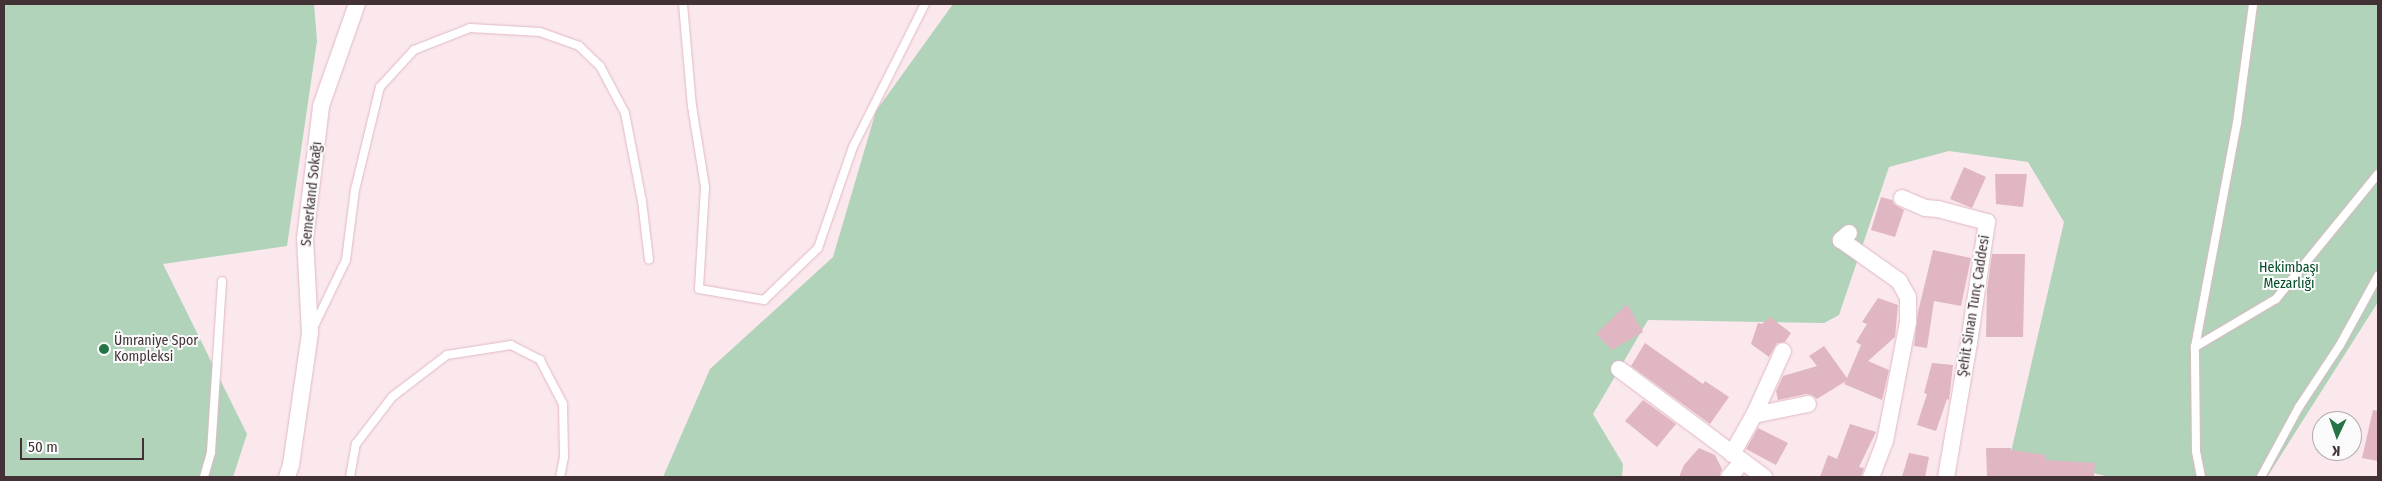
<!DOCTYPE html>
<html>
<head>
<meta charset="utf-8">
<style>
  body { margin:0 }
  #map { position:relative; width:2382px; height:481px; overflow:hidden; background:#fae8ed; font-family:"Fira Sans Condensed",sans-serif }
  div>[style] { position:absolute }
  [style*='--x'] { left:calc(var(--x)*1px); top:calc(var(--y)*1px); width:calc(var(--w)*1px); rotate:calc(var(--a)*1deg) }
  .green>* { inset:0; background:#b0d3ba }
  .building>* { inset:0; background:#dfb6c1 }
  .roads { filter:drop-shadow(0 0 1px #e1b8c3) drop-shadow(0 0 1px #e1b8c3) }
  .lane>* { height:8px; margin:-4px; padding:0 4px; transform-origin:4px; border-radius:4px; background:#fff }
  .street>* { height:16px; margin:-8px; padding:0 8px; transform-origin:8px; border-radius:8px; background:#fff }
  .dots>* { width:14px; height:14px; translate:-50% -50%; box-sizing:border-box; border:2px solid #fbfbfb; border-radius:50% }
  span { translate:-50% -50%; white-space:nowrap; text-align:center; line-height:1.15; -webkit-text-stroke:4px #fbfbfb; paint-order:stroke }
  .street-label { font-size:14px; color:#423236 }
  .park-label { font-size:14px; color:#004c27 }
  .poi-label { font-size:14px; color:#423236 }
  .left { translate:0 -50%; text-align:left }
  .frame { position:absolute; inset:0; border:5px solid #423236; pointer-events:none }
  .north { position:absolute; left:2312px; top:411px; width:50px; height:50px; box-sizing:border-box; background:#fbfbfb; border:1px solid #b1abac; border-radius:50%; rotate:183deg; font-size:14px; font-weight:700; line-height:20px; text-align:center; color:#423236 }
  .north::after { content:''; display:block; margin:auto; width:18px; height:22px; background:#247445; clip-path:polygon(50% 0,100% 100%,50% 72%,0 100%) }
  .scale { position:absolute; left:20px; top:438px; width:124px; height:22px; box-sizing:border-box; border:2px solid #423236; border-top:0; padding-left:6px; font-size:15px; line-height:18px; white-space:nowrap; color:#423236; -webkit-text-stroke:4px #fbfbfb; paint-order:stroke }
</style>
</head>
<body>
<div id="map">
  <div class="green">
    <div style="clip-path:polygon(4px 4px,314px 4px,317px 41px,287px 246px,163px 264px,247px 434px,233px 477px,4px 477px)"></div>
    <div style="clip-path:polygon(953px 4px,2378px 4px,2378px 302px,2267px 477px,2109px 477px,2011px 452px,2064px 222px,2028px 162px,1949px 151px,1889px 167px,1839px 315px,1824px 323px,1648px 320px,1593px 414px,1623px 464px,1622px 477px,663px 477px,710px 369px,833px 257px,876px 111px)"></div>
  </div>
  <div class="building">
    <div style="clip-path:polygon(1964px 167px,1986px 177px,1972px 208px,1950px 199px)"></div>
    <div style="clip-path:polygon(1995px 174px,2027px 174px,2023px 207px,1996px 204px)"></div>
    <div style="clip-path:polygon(1881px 197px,1892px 200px,1894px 204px,1904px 210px,1895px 237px,1871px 230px)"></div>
    <div style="clip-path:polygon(1933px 250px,1971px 258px,1961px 306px,1934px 301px,1927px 348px,1914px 346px,1918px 312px)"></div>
    <div style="clip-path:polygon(1992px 254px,2025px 254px,2023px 337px,1986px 337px,1987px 291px)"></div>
    <div style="clip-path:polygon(1878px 298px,1898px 305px,1895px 337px,1868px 361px,1889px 370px,1882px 400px,1844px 384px,1846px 381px,1817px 399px,1812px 395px,1806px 394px,1778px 400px,1776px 391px,1783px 376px,1817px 366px,1809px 356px,1824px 346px,1847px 378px,1861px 345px,1856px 342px,1867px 324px,1862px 322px)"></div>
    <div style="clip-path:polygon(1627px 304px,1643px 332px,1612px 350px,1596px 334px)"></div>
    <div style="clip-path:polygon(1770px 317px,1791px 333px,1785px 342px,1777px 343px,1769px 357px,1751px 344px,1758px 323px,1762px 324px)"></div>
    <div style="clip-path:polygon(1645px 343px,1703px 384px,1705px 381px,1729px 397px,1710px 424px,1631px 366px)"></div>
    <div style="clip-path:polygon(1932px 363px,1953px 365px,1949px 400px,1947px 399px,1936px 431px,1917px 425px,1927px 394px,1924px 393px)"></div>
    <div style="clip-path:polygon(1643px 400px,1676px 424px,1657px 447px,1625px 421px)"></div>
    <div style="clip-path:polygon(2373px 410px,2378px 411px,2378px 461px,2362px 458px)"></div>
    <div style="clip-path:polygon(1850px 424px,1876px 432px,1859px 467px,1864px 468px,1861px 477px,1820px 477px,1828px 455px,1837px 459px)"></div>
    <div style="clip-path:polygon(1758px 428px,1788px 443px,1776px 465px,1746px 449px)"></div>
    <div style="clip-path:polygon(1699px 448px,1715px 455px,1722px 469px,1719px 477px,1679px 477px,1684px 465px)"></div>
    <div style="clip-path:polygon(1986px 448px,2011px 448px,2011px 450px,2046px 455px,2046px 460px,2095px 463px,2094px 477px,1987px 476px)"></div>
    <div style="clip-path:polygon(1909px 453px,1929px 457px,1925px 477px,1902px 477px)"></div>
  </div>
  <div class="roads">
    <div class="lane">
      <div style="--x:683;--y:4;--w:102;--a:85"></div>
      <div style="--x:692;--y:106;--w:82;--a:80.9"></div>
      <div style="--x:705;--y:187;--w:102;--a:93.4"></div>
      <div style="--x:699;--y:289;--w:66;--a:9.6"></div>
      <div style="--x:764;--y:300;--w:75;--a:-43.9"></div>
      <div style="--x:818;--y:248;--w:107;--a:-70.9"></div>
      <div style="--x:853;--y:147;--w:160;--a:-63.3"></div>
      <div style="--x:314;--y:326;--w:73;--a:-64.1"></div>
      <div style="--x:346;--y:260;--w:71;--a:-82.7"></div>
      <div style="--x:355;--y:190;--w:106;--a:-76.4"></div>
      <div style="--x:380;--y:87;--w:50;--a:-47.4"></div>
      <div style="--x:414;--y:50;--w:60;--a:-21.4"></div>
      <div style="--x:470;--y:28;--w:70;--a:3.3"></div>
      <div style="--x:540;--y:32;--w:41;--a:19.7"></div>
      <div style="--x:579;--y:46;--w:29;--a:44"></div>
      <div style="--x:600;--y:66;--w:53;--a:62"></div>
      <div style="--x:625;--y:113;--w:90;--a:79.1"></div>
      <div style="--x:642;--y:201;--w:59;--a:83.2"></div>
      <div style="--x:2195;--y:347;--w:94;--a:-30.7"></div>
      <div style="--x:2276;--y:299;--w:161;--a:-50.8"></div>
      <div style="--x:204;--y:477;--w:26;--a:-74"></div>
      <div style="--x:211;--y:452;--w:171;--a:-86.3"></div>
      <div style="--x:350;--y:477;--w:34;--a:-80"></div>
      <div style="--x:356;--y:444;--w:59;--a:-52.5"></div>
      <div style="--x:392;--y:397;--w:69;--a:-37.4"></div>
      <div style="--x:447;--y:355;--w:65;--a:-8.9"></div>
      <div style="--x:511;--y:345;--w:33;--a:27"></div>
      <div style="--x:540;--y:360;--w:50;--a:62.4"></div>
      <div style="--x:563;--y:404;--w:53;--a:88.9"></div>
      <div style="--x:564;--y:457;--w:20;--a:101"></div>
      <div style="--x:2201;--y:477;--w:26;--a:-101"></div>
      <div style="--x:2196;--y:451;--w:104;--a:-90.6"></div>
      <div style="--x:2195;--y:347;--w:228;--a:-79.4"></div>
      <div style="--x:2237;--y:123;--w:120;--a:-82.3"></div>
      <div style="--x:2261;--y:477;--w:80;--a:-61.5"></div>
      <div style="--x:2299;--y:407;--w:74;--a:-56.5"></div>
      <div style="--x:2340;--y:345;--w:79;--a:-61.2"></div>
    </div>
    <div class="street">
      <div style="--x:1902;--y:198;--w:25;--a:23"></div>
      <div style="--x:1925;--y:208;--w:13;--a:4"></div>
      <div style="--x:1938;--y:209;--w:51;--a:14.9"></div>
      <div style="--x:1987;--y:222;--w:122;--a:98.5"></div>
      <div style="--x:1969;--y:343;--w:136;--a:99.7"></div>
      <div style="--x:1849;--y:233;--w:11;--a:139"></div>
      <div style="--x:1841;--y:240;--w:71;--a:35.3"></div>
      <div style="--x:1899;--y:281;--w:18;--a:61"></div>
      <div style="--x:1908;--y:297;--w:25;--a:90"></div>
      <div style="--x:1908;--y:322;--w:121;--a:100.9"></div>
      <div style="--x:1885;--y:441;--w:39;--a:111"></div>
      <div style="--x:1619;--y:369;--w:181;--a:36.7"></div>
      <div style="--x:1754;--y:415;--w:70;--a:-65.6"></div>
      <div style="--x:1732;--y:454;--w:45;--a:-60.6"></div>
      <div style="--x:1754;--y:415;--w:55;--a:-11.5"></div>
      <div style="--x:287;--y:477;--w:13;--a:-72"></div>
      <div style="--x:291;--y:465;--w:133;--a:-81.8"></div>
      <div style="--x:310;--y:333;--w:94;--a:-93"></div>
      <div style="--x:305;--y:239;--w:134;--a:-83.1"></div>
      <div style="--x:321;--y:106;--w:108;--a:-70.6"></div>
      <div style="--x:1729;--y:477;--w:20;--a:-49"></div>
    </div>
  </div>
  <div class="dots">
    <div style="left:104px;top:349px;background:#247445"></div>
  </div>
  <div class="street-label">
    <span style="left:312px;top:194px;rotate:-84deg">Semerkand Sokağı</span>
    <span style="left:1974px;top:306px;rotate:-81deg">Şehit Sinan Tunç Caddesi</span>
  </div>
  <div class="park-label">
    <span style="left:2289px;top:276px">Hekimbaşı<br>Mezarlığı</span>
  </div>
  <div class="poi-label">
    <span class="left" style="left:114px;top:349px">Ümraniye Spor<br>Kompleksi</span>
  </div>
  <div class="frame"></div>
  <div class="north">K</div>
  <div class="scale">50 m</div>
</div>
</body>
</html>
